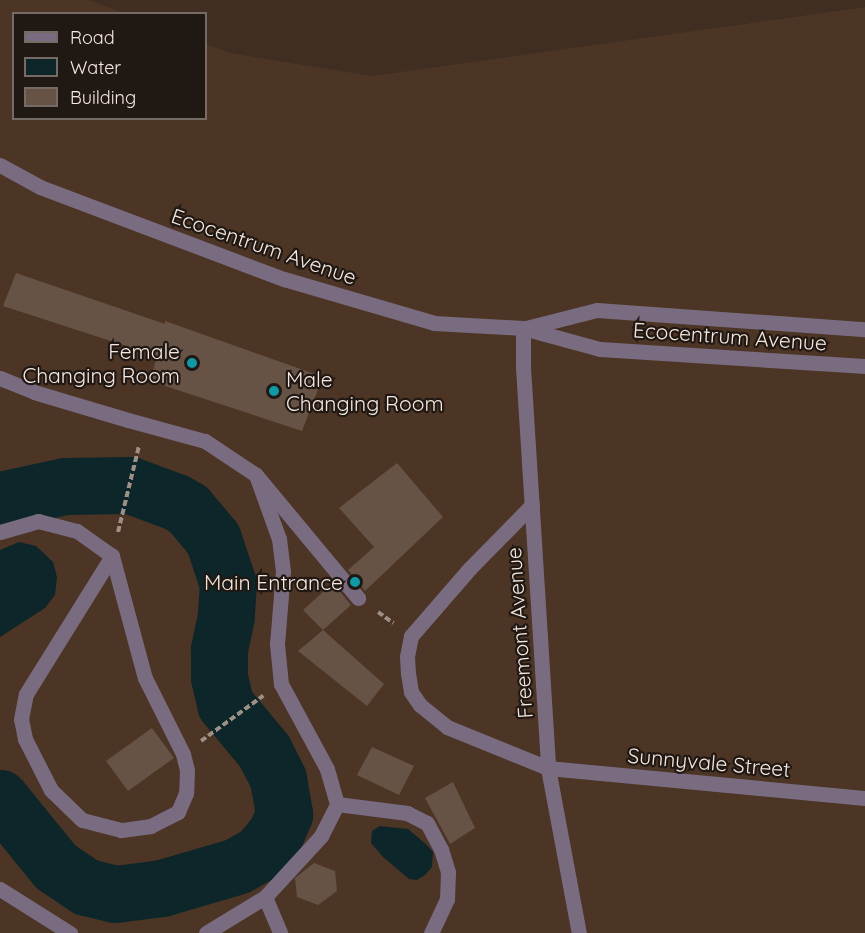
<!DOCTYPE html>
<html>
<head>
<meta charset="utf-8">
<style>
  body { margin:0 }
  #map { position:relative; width:865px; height:933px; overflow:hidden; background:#3f2e21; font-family:Quicksand,sans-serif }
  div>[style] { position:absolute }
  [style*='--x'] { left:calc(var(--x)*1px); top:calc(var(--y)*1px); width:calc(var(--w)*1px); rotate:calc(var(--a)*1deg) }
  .built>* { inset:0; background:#4c3524 }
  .water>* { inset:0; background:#0d262a }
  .river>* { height:57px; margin:-28.5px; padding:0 28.5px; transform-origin:28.5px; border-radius:28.5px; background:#0d262a }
  .building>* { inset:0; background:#665345 }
  .path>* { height:4px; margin-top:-2px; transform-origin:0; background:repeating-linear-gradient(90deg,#9e9086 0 6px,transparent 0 9px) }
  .service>* { height:15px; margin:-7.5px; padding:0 7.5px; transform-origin:7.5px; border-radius:7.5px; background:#796c81 }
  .pedestrian>* { height:15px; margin:-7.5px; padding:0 7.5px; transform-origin:7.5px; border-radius:7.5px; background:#796c81 }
  .minor>* { height:15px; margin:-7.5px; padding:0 7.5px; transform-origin:7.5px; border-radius:7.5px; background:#796c81 }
  .dots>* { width:16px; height:16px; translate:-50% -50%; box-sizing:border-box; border:3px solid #201812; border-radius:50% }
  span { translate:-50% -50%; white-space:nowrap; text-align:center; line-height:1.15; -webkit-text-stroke:4.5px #201812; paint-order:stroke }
  .street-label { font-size:21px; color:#f4e8e0 }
  .poi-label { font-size:21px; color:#f4e8e0 }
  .right { translate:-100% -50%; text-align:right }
  .left { translate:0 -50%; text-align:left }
  .legend { position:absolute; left:12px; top:12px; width:195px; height:108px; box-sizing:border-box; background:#201812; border:2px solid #756b64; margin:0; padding:8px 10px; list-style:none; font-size:18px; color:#f4e8e0 }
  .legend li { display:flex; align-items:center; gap:12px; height:30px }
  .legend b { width:30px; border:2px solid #756b64 }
</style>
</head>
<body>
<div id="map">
  <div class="built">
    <div style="clip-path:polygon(0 0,88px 0,124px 13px,14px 14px,14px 118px,206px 118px,206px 44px,230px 53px,372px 76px,865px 7px,865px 933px,0 933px)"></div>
  </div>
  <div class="water">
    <div style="clip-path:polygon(19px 542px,36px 546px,53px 562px,57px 577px,55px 595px,45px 608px,0 637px,0 550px)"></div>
    <div style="clip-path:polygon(380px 826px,408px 829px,427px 845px,433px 852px,432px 867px,425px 875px,417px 880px,409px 879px,383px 857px,371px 843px,372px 831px)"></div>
  </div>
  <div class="river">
    <div style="--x:0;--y:500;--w:66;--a:-12.2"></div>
    <div style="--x:65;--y:486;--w:65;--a:-0.9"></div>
    <div style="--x:130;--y:485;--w:49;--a:20.3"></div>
    <div style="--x:176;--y:502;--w:14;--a:30"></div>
    <div style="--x:188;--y:509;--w:39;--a:50"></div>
    <div style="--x:213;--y:539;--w:47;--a:71.6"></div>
    <div style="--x:228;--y:584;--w:32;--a:94"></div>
    <div style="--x:226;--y:616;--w:35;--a:102"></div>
    <div style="--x:219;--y:650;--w:27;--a:90"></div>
    <div style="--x:219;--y:677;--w:28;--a:77"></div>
    <div style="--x:225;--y:704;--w:61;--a:50.3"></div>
    <div style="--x:264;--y:751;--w:31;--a:63"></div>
    <div style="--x:278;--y:779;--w:36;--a:80"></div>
    <div style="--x:284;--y:814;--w:21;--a:113"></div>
    <div style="--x:276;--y:833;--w:26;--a:129"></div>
    <div style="--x:260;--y:853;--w:26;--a:151"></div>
    <div style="--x:237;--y:866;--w:78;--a:163.7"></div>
    <div style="--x:162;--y:888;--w:47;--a:172.7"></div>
    <div style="--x:115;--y:894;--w:30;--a:-166"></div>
    <div style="--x:86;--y:887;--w:36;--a:-146"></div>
    <div style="--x:56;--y:867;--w:89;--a:-129.1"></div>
  </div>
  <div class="building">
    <div style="clip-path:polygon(16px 273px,165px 324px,165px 321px,323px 377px,302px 431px,150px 381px,157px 356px,3px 306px)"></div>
    <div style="clip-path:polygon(397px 463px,443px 517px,365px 591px,348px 570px,374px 547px,339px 508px)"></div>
    <div style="clip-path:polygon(333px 583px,351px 605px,323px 630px,303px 610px)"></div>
    <div style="clip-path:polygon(323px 630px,384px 684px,367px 706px,298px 651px)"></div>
    <div style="clip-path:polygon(152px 728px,174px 758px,128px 791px,106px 761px)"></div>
    <div style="clip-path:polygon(372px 747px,414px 766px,399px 795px,357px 775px)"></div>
    <div style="clip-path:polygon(453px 782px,475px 828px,450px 844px,425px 798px)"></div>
    <div style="clip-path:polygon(314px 863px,335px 871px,337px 891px,318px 905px,297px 897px,295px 878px)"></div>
  </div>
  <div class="path">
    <div style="--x:118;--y:532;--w:89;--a:-76.3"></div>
    <div style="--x:378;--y:612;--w:19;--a:36"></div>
    <div style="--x:201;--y:741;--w:77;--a:-36"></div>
  </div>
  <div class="service">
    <div style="--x:532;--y:505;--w:88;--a:134.5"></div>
    <div style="--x:470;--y:568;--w:90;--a:130.9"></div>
    <div style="--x:411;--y:636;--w:20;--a:101"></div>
    <div style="--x:407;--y:656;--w:17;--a:87"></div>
    <div style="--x:408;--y:673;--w:19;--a:81"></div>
    <div style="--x:411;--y:692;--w:16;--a:55"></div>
    <div style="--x:420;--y:705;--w:35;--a:39"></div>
    <div style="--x:447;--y:727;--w:109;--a:22.1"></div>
    <div style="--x:548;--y:768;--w:168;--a:79.4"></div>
  </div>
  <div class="pedestrian">
    <div style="--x:0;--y:378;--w:37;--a:22"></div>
    <div style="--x:34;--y:392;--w:98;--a:16.6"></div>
    <div style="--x:128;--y:420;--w:80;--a:15.3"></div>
    <div style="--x:205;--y:441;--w:61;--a:33.7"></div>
    <div style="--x:256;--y:475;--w:160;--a:50.3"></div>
    <div style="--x:0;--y:532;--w:40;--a:-16"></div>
    <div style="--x:38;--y:521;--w:40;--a:14.4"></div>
    <div style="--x:77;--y:531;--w:43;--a:35.5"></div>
    <div style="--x:112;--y:556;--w:126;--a:74.9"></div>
    <div style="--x:145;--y:678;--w:85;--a:63.4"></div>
    <div style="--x:183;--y:754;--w:16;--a:76"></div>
    <div style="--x:187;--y:770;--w:23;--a:92"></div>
    <div style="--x:186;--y:793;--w:21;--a:113"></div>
    <div style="--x:178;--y:812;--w:30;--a:153"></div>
    <div style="--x:151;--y:826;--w:30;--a:172"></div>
    <div style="--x:121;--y:830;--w:40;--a:-165.6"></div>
    <div style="--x:82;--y:820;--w:43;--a:-135.9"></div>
    <div style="--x:51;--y:790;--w:57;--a:-117"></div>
    <div style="--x:25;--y:739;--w:20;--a:-101"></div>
    <div style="--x:21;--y:719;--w:25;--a:-79"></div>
    <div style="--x:26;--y:694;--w:163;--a:-58.1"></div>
    <div style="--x:337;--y:804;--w:71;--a:7.3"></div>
    <div style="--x:407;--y:813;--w:22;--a:27"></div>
    <div style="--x:427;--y:823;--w:30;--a:62"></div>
    <div style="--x:441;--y:849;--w:24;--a:73"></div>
    <div style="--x:448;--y:872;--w:27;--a:92"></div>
    <div style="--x:447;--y:899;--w:38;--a:115"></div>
    <div style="--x:0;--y:889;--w:83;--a:32.2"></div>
    <div style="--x:265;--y:897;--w:39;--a:67"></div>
    <div style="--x:206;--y:933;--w:69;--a:-31.4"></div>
    <div style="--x:265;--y:897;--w:83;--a:-47.4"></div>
    <div style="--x:321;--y:836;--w:36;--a:-63"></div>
    <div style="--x:337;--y:804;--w:36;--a:-106"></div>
    <div style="--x:327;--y:769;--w:97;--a:-118.4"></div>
    <div style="--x:281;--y:684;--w:40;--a:-95.7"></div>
    <div style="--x:277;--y:644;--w:73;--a:-85.3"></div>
    <div style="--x:283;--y:571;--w:32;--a:-97"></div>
    <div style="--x:279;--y:539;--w:68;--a:-109.8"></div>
  </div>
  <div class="minor">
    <div style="--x:0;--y:165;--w:46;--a:28.8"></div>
    <div style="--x:40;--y:187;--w:261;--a:20.7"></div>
    <div style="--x:284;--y:279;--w:156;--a:16.3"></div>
    <div style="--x:434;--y:323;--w:89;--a:3.2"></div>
    <div style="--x:523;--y:328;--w:80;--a:15.3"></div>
    <div style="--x:600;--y:349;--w:266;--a:3.7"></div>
    <div style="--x:523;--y:328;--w:39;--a:90"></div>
    <div style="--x:523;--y:367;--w:402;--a:86.4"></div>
    <div style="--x:548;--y:768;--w:318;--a:5.4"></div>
    <div style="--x:526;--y:328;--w:73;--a:-14.2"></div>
    <div style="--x:597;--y:310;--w:269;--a:4.1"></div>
  </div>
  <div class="dots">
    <div style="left:192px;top:363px;background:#0f9aa8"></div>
    <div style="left:274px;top:391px;background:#0f9aa8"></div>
    <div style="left:355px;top:582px;background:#0f9aa8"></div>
  </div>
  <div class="street-label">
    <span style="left:264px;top:246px;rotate:19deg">Ecocentrum Avenue</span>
    <span style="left:730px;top:336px;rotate:4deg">Ecocentrum Avenue</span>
    <span style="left:519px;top:633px;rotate:-94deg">Freemont Avenue</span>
    <span style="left:709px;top:762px;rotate:5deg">Sunnyvale Street</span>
  </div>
  <div class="poi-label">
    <span class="right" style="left:180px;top:363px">Female<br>Changing Room</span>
    <span class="left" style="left:286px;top:391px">Male<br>Changing Room</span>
    <span class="right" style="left:343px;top:582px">Main Entrance</span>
  </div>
  <ul class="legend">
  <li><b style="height:8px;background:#796c81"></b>Road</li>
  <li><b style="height:16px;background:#0d262a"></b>Water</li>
  <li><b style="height:16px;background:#665345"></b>Building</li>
  </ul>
</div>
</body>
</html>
